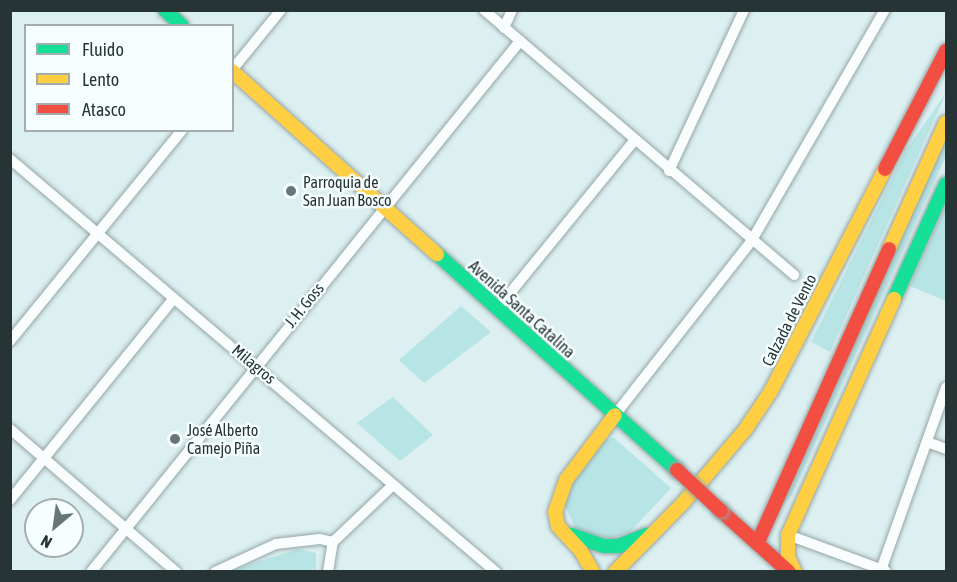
<!DOCTYPE html>
<html>
<head>
<meta charset="utf-8">
<style>
  body { margin:0 }
  #map { position:relative; width:957px; height:582px; overflow:hidden; background:#dcf0f1; font-family:"Asap Condensed",sans-serif }
  div>[style] { position:absolute }
  [style*='--x'] { left:calc(var(--x)*1px); top:calc(var(--y)*1px); width:calc(var(--w)*1px); rotate:calc(var(--a)*1deg) }
  .green>* { inset:0; background:#b7e4e5 }
  .roads { filter:drop-shadow(0 0 2px #96a5a6) drop-shadow(0 0 2px #96a5a6) }
  .street>* { height:10px; margin:-5px; padding:0 5px; transform-origin:5px; border-radius:5px; background:#fafdfd }
  .fast>* { height:14px; margin:-7px; padding:0 7px; transform-origin:7px; border-radius:7px; background:#16e098 }
  .slow>* { height:14px; margin:-7px; padding:0 7px; transform-origin:7px; border-radius:7px; background:#ffcf43 }
  .jam>* { height:14px; margin:-7px; padding:0 7px; transform-origin:7px; border-radius:7px; background:#f24e42 }
  .bridges { filter:drop-shadow(0 0 2px #96a5a6) drop-shadow(0 0 2px #96a5a6) }
  .jam-bridge>* { height:14px; margin:-7px; padding:0 7px; transform-origin:7px; border-radius:7px; background:#f24e42 }
  .dots>* { width:16px; height:16px; translate:-50% -50%; box-sizing:border-box; border:3px solid #f7feff; border-radius:50% }
  span { translate:-50% -50%; white-space:nowrap; text-align:center; line-height:1.15; -webkit-text-stroke:5px #f7feff; paint-order:stroke }
  .poi-label { font-size:16px; color:#273435 }
  .left { translate:0 -50%; text-align:left }
  .street-label { font-size:16px; color:#273435 }
  .frame { position:absolute; inset:0; border:12px solid #273435; pointer-events:none }
  .legend { position:absolute; left:24px; top:24px; width:210px; height:108px; box-sizing:border-box; background:#f7feff; border:2px solid #a4adae; margin:0; padding:8px 10px; list-style:none; font-size:18px; color:#273435 }
  .legend li { display:flex; align-items:center; gap:12px; height:30px }
  .legend b { width:30px; border:2px solid #a4adae }
  .north { position:absolute; left:24px; top:498px; width:60px; height:60px; box-sizing:border-box; background:#f7feff; border:2px solid #a4adae; border-radius:50%; rotate:209deg; font-size:16px; font-weight:700; line-height:24px; text-align:center; color:#273435 }
  .north::after { content:''; display:block; margin:auto; width:21px; height:27px; background:#667677; clip-path:polygon(50% 0,100% 100%,50% 72%,0 100%) }
</style>
</head>
<body>
<div id="map">
  <div class="green">
    <div style="clip-path:polygon(946px 93px,830px 352px,811px 342px,906px 150px)"></div>
    <div style="clip-path:polygon(946px 138px,946px 156px,792px 495px,783px 506px)"></div>
    <div style="clip-path:polygon(946px 205px,946px 301px,910px 286px)"></div>
    <div style="clip-path:polygon(461px 306px,491px 332px,424px 383px,399px 360px)"></div>
    <div style="clip-path:polygon(393px 397px,433px 435px,400px 461px,357px 423px)"></div>
    <div style="clip-path:polygon(613px 437px,671px 488px,630px 532px,610px 539px,575px 528px,565px 506px,567px 490px,602px 442px)"></div>
    <div style="clip-path:polygon(298px 549px,316px 553px,316px 571px,227px 572px)"></div>
  </div>
  <div class="roads">
    <div class="street">
      <div style="--x:484;--y:10;--w:408;--a:40.5"></div>
      <div style="--x:504;--y:28;--w:20;--a:-66"></div>
      <div style="--x:232;--y:70;--w:77;--a:-50.8"></div>
      <div style="--x:10;--y:159;--w:638;--a:40.36"></div>
      <div style="--x:669;--y:171;--w:178;--a:-65"></div>
      <div style="--x:497;--y:309;--w:218;--a:-50.8"></div>
      <div style="--x:10;--y:341;--w:272;--a:-50.8"></div>
      <div style="--x:615;--y:415;--w:222;--a:-51.9"></div>
      <div style="--x:752;--y:240;--w:266;--a:-60"></div>
      <div style="--x:10;--y:429;--w:219;--a:40.7"></div>
      <div style="--x:927;--y:442;--w:20;--a:20"></div>
      <div style="--x:10;--y:500;--w:260;--a:-50.9"></div>
      <div style="--x:788;--y:535;--w:104;--a:20.2"></div>
      <div style="--x:881;--y:570;--w:194;--a:-70.4"></div>
      <div style="--x:91;--y:572;--w:683;--a:-51.06"></div>
      <div style="--x:215;--y:572;--w:67;--a:-24.7"></div>
      <div style="--x:276;--y:544;--w:44;--a:-6.5"></div>
      <div style="--x:320;--y:539;--w:13;--a:13"></div>
      <div style="--x:333;--y:542;--w:83;--a:-43.5"></div>
      <div style="--x:328;--y:572;--w:30;--a:-81"></div>
    </div>
    <div class="fast">
      <div style="--x:165;--y:10;--w:23;--a:43"></div>
      <div style="--x:437;--y:254;--w:323;--a:42"></div>
      <div style="--x:894;--y:299;--w:126;--a:-65.7"></div>
      <div style="--x:572;--y:535;--w:34;--a:19"></div>
      <div style="--x:604;--y:546;--w:14;--a:0"></div>
      <div style="--x:618;--y:546;--w:31;--a:-21"></div>
    </div>
    <div class="slow">
      <div style="--x:232;--y:71;--w:275;--a:41.8"></div>
      <div style="--x:889;--y:249;--w:139;--a:-65.8"></div>
      <div style="--x:593;--y:572;--w:24;--a:-120"></div>
      <div style="--x:581;--y:551;--w:34;--a:-133"></div>
      <div style="--x:558;--y:526;--w:14;--a:-102"></div>
      <div style="--x:555;--y:512;--w:34;--a:-71"></div>
      <div style="--x:566;--y:480;--w:81;--a:-53"></div>
      <div style="--x:615;--y:572;--w:97;--a:-45.4"></div>
      <div style="--x:683;--y:503;--w:96;--a:-49.7"></div>
      <div style="--x:745;--y:430;--w:47;--a:-56.3"></div>
      <div style="--x:771;--y:391;--w:250;--a:-62.8"></div>
      <div style="--x:795;--y:572;--w:17;--a:-115"></div>
      <div style="--x:788;--y:557;--w:22;--a:-90"></div>
      <div style="--x:788;--y:535;--w:259;--a:-65.8"></div>
    </div>
    <div class="jam">
      <div style="--x:885;--y:169;--w:133;--a:-62.7"></div>
      <div style="--x:721;--y:511;--w:91;--a:41.9"></div>
      <div style="--x:758;--y:542;--w:321;--a:-65.9"></div>
    </div>
  </div>
  <div class="bridges">
    <div class="jam-bridge">
      <div style="--x:677;--y:470;--w:60;--a:43"></div>
    </div>
  </div>
  <div class="dots">
    <div style="left:291px;top:191px;background:#667677"></div>
    <div style="left:175px;top:439px;background:#667677"></div>
  </div>
  <div class="poi-label">
    <span class="left" style="left:303px;top:191px">Parroquia de<br>San Juan Bosco</span>
    <span class="left" style="left:187px;top:439px">José Alberto<br>Camejo Piña</span>
  </div>
  <div class="street-label">
    <span style="left:304px;top:305px;rotate:-51deg">J. H. Goss</span>
    <span style="left:522px;top:309px;rotate:42deg">Avenida Santa Catalina</span>
    <span style="left:789px;top:320px;rotate:-63deg">Calzada de Vento</span>
    <span style="left:254px;top:364px;rotate:40deg">Milagros</span>
  </div>
  <div class="frame"></div>
  <ul class="legend">
  <li><b style="height:8px;background:#16e098"></b>Fluido</li>
  <li><b style="height:8px;background:#ffcf43"></b>Lento</li>
  <li><b style="height:8px;background:#f24e42"></b>Atasco</li>
  </ul>
  <div class="north">N</div>
</div>
</body>
</html>
